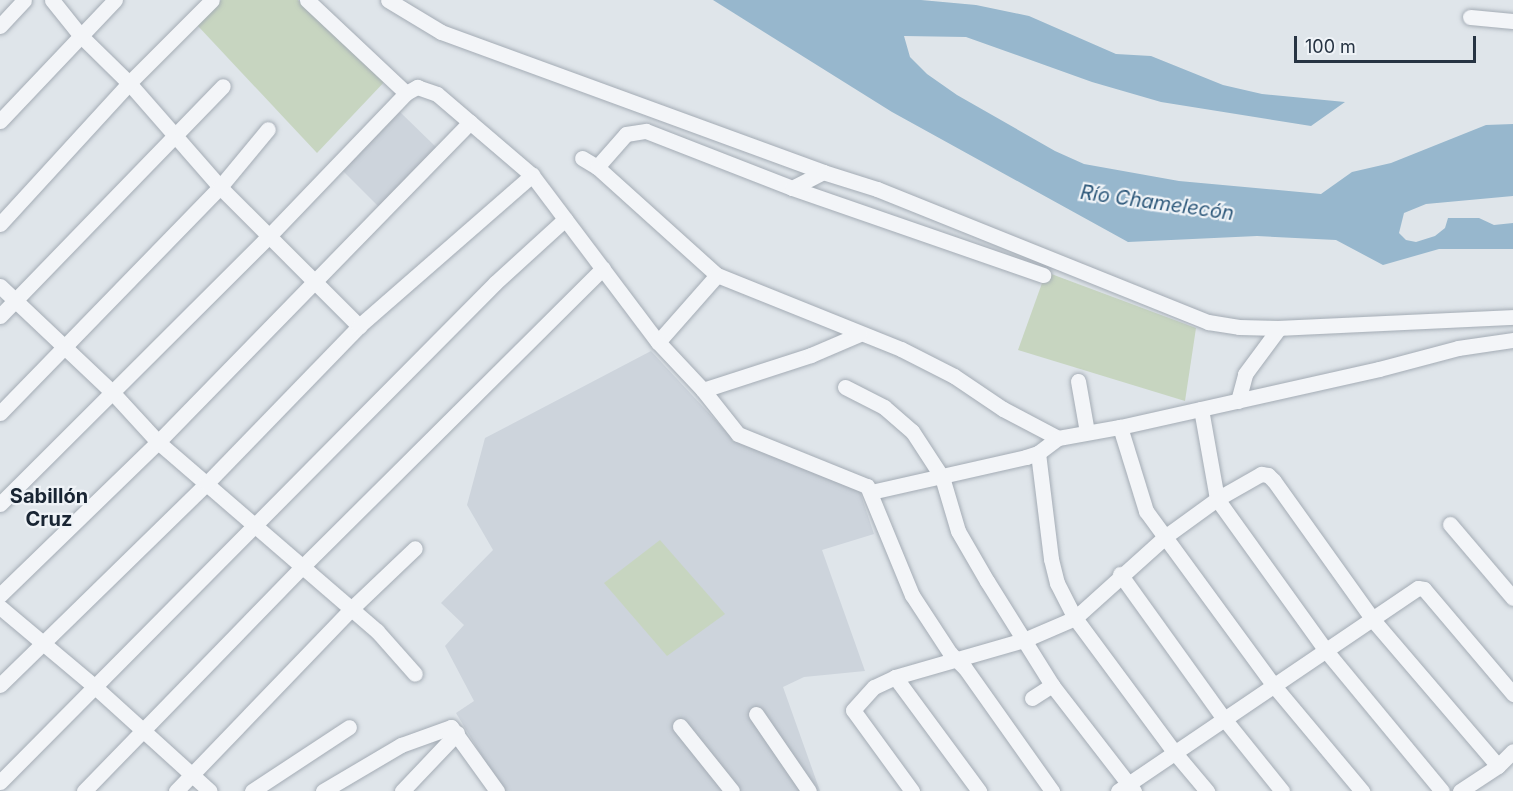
<!DOCTYPE html>
<html>
<head>
<meta charset="utf-8">
<style>
  body { margin:0 }
  #map { position:relative; width:1513px; height:791px; overflow:hidden; background:#dfe5ea; font-family:Inter,sans-serif }
  div>[style] { position:absolute }
  [style*='--x'] { left:calc(var(--x)*1px); top:calc(var(--y)*1px); width:calc(var(--w)*1px); rotate:calc(var(--a)*1deg) }
  .built>* { inset:0; background:#cdd4dc }
  .green>* { inset:0; background:#c7d5c0 }
  .water>* { inset:0; background:#97b7cd }
  .roads { filter:drop-shadow(0 0 2px #a4acb5) drop-shadow(0 0 2px #a4acb5) }
  .minor>* { height:15px; margin:-7.5px; padding:0 7.5px; transform-origin:7.5px; border-radius:7.5px; background:#f3f5f8 }
  span { translate:-50% -50%; white-space:nowrap; text-align:center; line-height:1.15; -webkit-text-stroke:4.5px #eff3f7; paint-order:stroke }
  .water-label { font-size:20px; color:#2d587a; font-style:italic }
  .neighbourhood-label { font-size:20px; color:#192533; font-weight:700 }
  .scale { position:absolute; left:1294px; top:36px; width:182px; height:27px; box-sizing:border-box; border:3px solid #273443; border-top:0; padding-left:8px; font-size:18px; line-height:21px; white-space:nowrap; color:#273443; -webkit-text-stroke:4px #eff3f7; paint-order:stroke }
</style>
</head>
<body>
<div id="map">
  <div class="built">
    <div style="clip-path:polygon(400px 112px,438px 149px,380px 208px,342px 170px)"></div>
    <div style="clip-path:polygon(651px 351px,733px 439px,859px 489px,874px 534px,822px 550px,865px 671px,804px 677px,783px 687px,820px 791px,503px 791px,456px 713px,474px 701px,445px 646px,464px 625px,441px 603px,493px 550px,467px 505px,485px 438px)"></div>
  </div>
  <div class="green">
    <div style="clip-path:polygon(221px 0,298px 0,387px 79px,317px 153px,197px 25px)"></div>
    <div style="clip-path:polygon(1046px 272px,1196px 328px,1185px 401px,1018px 350px)"></div>
    <div style="clip-path:polygon(660px 540px,725px 614px,667px 656px,604px 583px)"></div>
  </div>
  <div class="water">
    <div style="clip-path:polygon(713px 0,921px 0,976px 5px,1029px 16px,1116px 54px,1151px 56px,1223px 85px,1262px 94px,1345px 102px,1311px 126px,1161px 102px,1092px 82px,966px 37px,904px 36px,910px 57px,927px 74px,957px 95px,1055px 151px,1084px 164px,1179px 181px,1321px 194px,1352px 172px,1391px 163px,1486px 125px,1513px 124px,1513px 196px,1426px 204px,1404px 213px,1399px 233px,1406px 240px,1416px 242px,1435px 236px,1445px 228px,1448px 218px,1479px 218px,1494px 225px,1513px 223px,1513px 249px,1439px 249px,1383px 265px,1336px 240px,1257px 236px,1128px 242px,892px 112px)"></div>
  </div>
  <div class="roads">
    <div class="minor">
      <div style="--x:52;--y:0;--w:45;--a:51.3"></div>
      <div style="--x:80;--y:35;--w:69;--a:44.4"></div>
      <div style="--x:129;--y:83;--w:138;--a:48.8"></div>
      <div style="--x:220;--y:187;--w:197;--a:45"></div>
      <div style="--x:307;--y:0;--w:136;--a:43.2"></div>
      <div style="--x:388;--y:0;--w:62;--a:31.1"></div>
      <div style="--x:441;--y:32;--w:407;--a:20.1"></div>
      <div style="--x:1470;--y:17;--w:43;--a:5.3"></div>
      <div style="--x:0;--y:26;--w:35;--a:-47"></div>
      <div style="--x:0;--y:121;--w:167;--a:-46.5"></div>
      <div style="--x:582;--y:158;--w:17;--a:31"></div>
      <div style="--x:597;--y:167;--w:161;--a:42"></div>
      <div style="--x:717;--y:275;--w:198;--a:21.9"></div>
      <div style="--x:901;--y:349;--w:59;--a:27"></div>
      <div style="--x:954;--y:376;--w:59;--a:34"></div>
      <div style="--x:1003;--y:409;--w:62;--a:27.8"></div>
      <div style="--x:597;--y:167;--w:44;--a:-48.7"></div>
      <div style="--x:626;--y:134;--w:20;--a:-9"></div>
      <div style="--x:646;--y:131;--w:157;--a:21.3"></div>
      <div style="--x:792;--y:188;--w:266;--a:19.1"></div>
      <div style="--x:792;--y:188;--w:35;--a:-27"></div>
      <div style="--x:823;--y:172;--w:57;--a:17.5"></div>
      <div style="--x:877;--y:189;--w:357;--a:21.9"></div>
      <div style="--x:1208;--y:322;--w:31;--a:9"></div>
      <div style="--x:1239;--y:327;--w:40;--a:1.4"></div>
      <div style="--x:1279;--y:328;--w:234;--a:-2.7"></div>
      <div style="--x:0;--y:224;--w:191;--a:-47.5"></div>
      <div style="--x:129;--y:83;--w:117;--a:-45"></div>
      <div style="--x:0;--y:286;--w:156;--a:43.4"></div>
      <div style="--x:113;--y:393;--w:67;--a:47.4"></div>
      <div style="--x:158;--y:442;--w:289;--a:40.8"></div>
      <div style="--x:377;--y:631;--w:57;--a:48.5"></div>
      <div style="--x:0;--y:316;--w:320;--a:-45.9"></div>
      <div style="--x:658;--y:342;--w:89;--a:-48.6"></div>
      <div style="--x:1078;--y:381;--w:52;--a:80"></div>
      <div style="--x:845;--y:387;--w:44;--a:27.1"></div>
      <div style="--x:884;--y:407;--w:37;--a:41"></div>
      <div style="--x:912;--y:431;--w:55;--a:56.9"></div>
      <div style="--x:942;--y:477;--w:56;--a:73.5"></div>
      <div style="--x:958;--y:531;--w:58;--a:59.9"></div>
      <div style="--x:987;--y:581;--w:123;--a:58"></div>
      <div style="--x:1052;--y:685;--w:134;--a:52.3"></div>
      <div style="--x:703;--y:390;--w:114;--a:-18"></div>
      <div style="--x:811;--y:355;--w:53;--a:-23.2"></div>
      <div style="--x:1238;--y:401;--w:28;--a:-75"></div>
      <div style="--x:1245;--y:374;--w:57;--a:-53.5"></div>
      <div style="--x:1201;--y:409;--w:91;--a:79.9"></div>
      <div style="--x:1217;--y:499;--w:188;--a:54.3"></div>
      <div style="--x:1327;--y:652;--w:180;--a:50.4"></div>
      <div style="--x:0;--y:413;--w:315;--a:-45.8"></div>
      <div style="--x:220;--y:187;--w:75;--a:-50.4"></div>
      <div style="--x:1120;--y:427;--w:88;--a:72.8"></div>
      <div style="--x:1146;--y:511;--w:218;--a:53.8"></div>
      <div style="--x:1275;--y:687;--w:136;--a:50.1"></div>
      <div style="--x:1038;--y:453;--w:107;--a:83"></div>
      <div style="--x:1051;--y:559;--w:25;--a:76"></div>
      <div style="--x:1057;--y:583;--w:39;--a:63"></div>
      <div style="--x:1075;--y:618;--w:168;--a:53.5"></div>
      <div style="--x:1175;--y:753;--w:50;--a:49.9"></div>
      <div style="--x:871;--y:492;--w:159;--a:-12.7"></div>
      <div style="--x:1026;--y:457;--w:13;--a:-18"></div>
      <div style="--x:1038;--y:453;--w:25;--a:-37"></div>
      <div style="--x:1058;--y:438;--w:63;--a:-10.1"></div>
      <div style="--x:1120;--y:427;--w:265;--a:-12.6"></div>
      <div style="--x:1379;--y:369;--w:82;--a:-14.9"></div>
      <div style="--x:1458;--y:348;--w:56;--a:-8.3"></div>
      <div style="--x:0;--y:504;--w:378;--a:-44.9"></div>
      <div style="--x:268;--y:237;--w:199;--a:-46.2"></div>
      <div style="--x:406;--y:93;--w:13;--a:-29"></div>
      <div style="--x:417;--y:87;--w:21;--a:19"></div>
      <div style="--x:437;--y:94;--w:125;--a:40.5"></div>
      <div style="--x:532;--y:175;--w:209;--a:53"></div>
      <div style="--x:658;--y:342;--w:66;--a:46.8"></div>
      <div style="--x:703;--y:390;--w:56;--a:51.5"></div>
      <div style="--x:738;--y:434;--w:139;--a:22"></div>
      <div style="--x:867;--y:486;--w:118;--a:67.6"></div>
      <div style="--x:912;--y:595;--w:69;--a:56.8"></div>
      <div style="--x:950;--y:653;--w:21;--a:45"></div>
      <div style="--x:965;--y:668;--w:151;--a:54.7"></div>
      <div style="--x:1450;--y:524;--w:97;--a:49.6"></div>
      <div style="--x:1120;--y:574;--w:180;--a:54.3"></div>
      <div style="--x:1225;--y:720;--w:91;--a:51.2"></div>
      <div style="--x:0;--y:595;--w:220;--a:-44.1"></div>
      <div style="--x:158;--y:442;--w:447;--a:-45.7"></div>
      <div style="--x:0;--y:607;--w:123;--a:40"></div>
      <div style="--x:94;--y:686;--w:156;--a:42.2"></div>
      <div style="--x:895;--y:677;--w:142;--a:53.6"></div>
      <div style="--x:0;--y:685;--w:289;--a:-44.3"></div>
      <div style="--x:207;--y:483;--w:219;--a:-45.9"></div>
      <div style="--x:359;--y:326;--w:230;--a:-41.1"></div>
      <div style="--x:1032;--y:698;--w:24;--a:-33"></div>
      <div style="--x:756;--y:714;--w:93;--a:55.5"></div>
      <div style="--x:680;--y:726;--w:83;--a:51.3"></div>
      <div style="--x:0;--y:782;--w:703;--a:-45.23"></div>
      <div style="--x:495;--y:283;--w:95;--a:-42.4"></div>
      <div style="--x:84;--y:791;--w:313;--a:-45.8"></div>
      <div style="--x:302;--y:567;--w:424;--a:-44.8"></div>
      <div style="--x:176;--y:791;--w:252;--a:-46.1"></div>
      <div style="--x:351;--y:609;--w:88;--a:-43.6"></div>
      <div style="--x:252;--y:791;--w:116;--a:-33.4"></div>
      <div style="--x:323;--y:791;--w:91;--a:-30.5"></div>
      <div style="--x:401;--y:745;--w:53;--a:-19.8"></div>
      <div style="--x:451;--y:727;--w:79;--a:54.3"></div>
      <div style="--x:402;--y:791;--w:80;--a:-46.5"></div>
      <div style="--x:912;--y:791;--w:100;--a:-126.1"></div>
      <div style="--x:853;--y:710;--w:31;--a:-48"></div>
      <div style="--x:874;--y:687;--w:23;--a:-25"></div>
      <div style="--x:895;--y:677;--w:134;--a:-16"></div>
      <div style="--x:1024;--y:640;--w:56;--a:-23.3"></div>
      <div style="--x:1075;--y:618;--w:122;--a:-42"></div>
      <div style="--x:1166;--y:536;--w:63;--a:-36"></div>
      <div style="--x:1217;--y:499;--w:51;--a:-29.6"></div>
      <div style="--x:1261;--y:474;--w:7;--a:8"></div>
      <div style="--x:1268;--y:475;--w:8;--a:45"></div>
      <div style="--x:1274;--y:481;--w:171;--a:54.5"></div>
      <div style="--x:1373;--y:620;--w:192;--a:49.4"></div>
      <div style="--x:1118;--y:791;--w:362;--a:-34.1"></div>
      <div style="--x:1418;--y:588;--w:6;--a:9"></div>
      <div style="--x:1424;--y:589;--w:138;--a:49.7"></div>
      <div style="--x:1460;--y:791;--w:45;--a:-33.3"></div>
      <div style="--x:1498;--y:766;--w:21;--a:-45"></div>
    </div>
  </div>
  <div class="water-label">
    <span style="left:1157px;top:203px;rotate:8deg">Río Chamelecón</span>
  </div>
  <div class="neighbourhood-label">
    <span style="left:49px;top:508px">Sabillón<br>Cruz</span>
  </div>
  <div class="scale">100 m</div>
</div>
</body>
</html>
